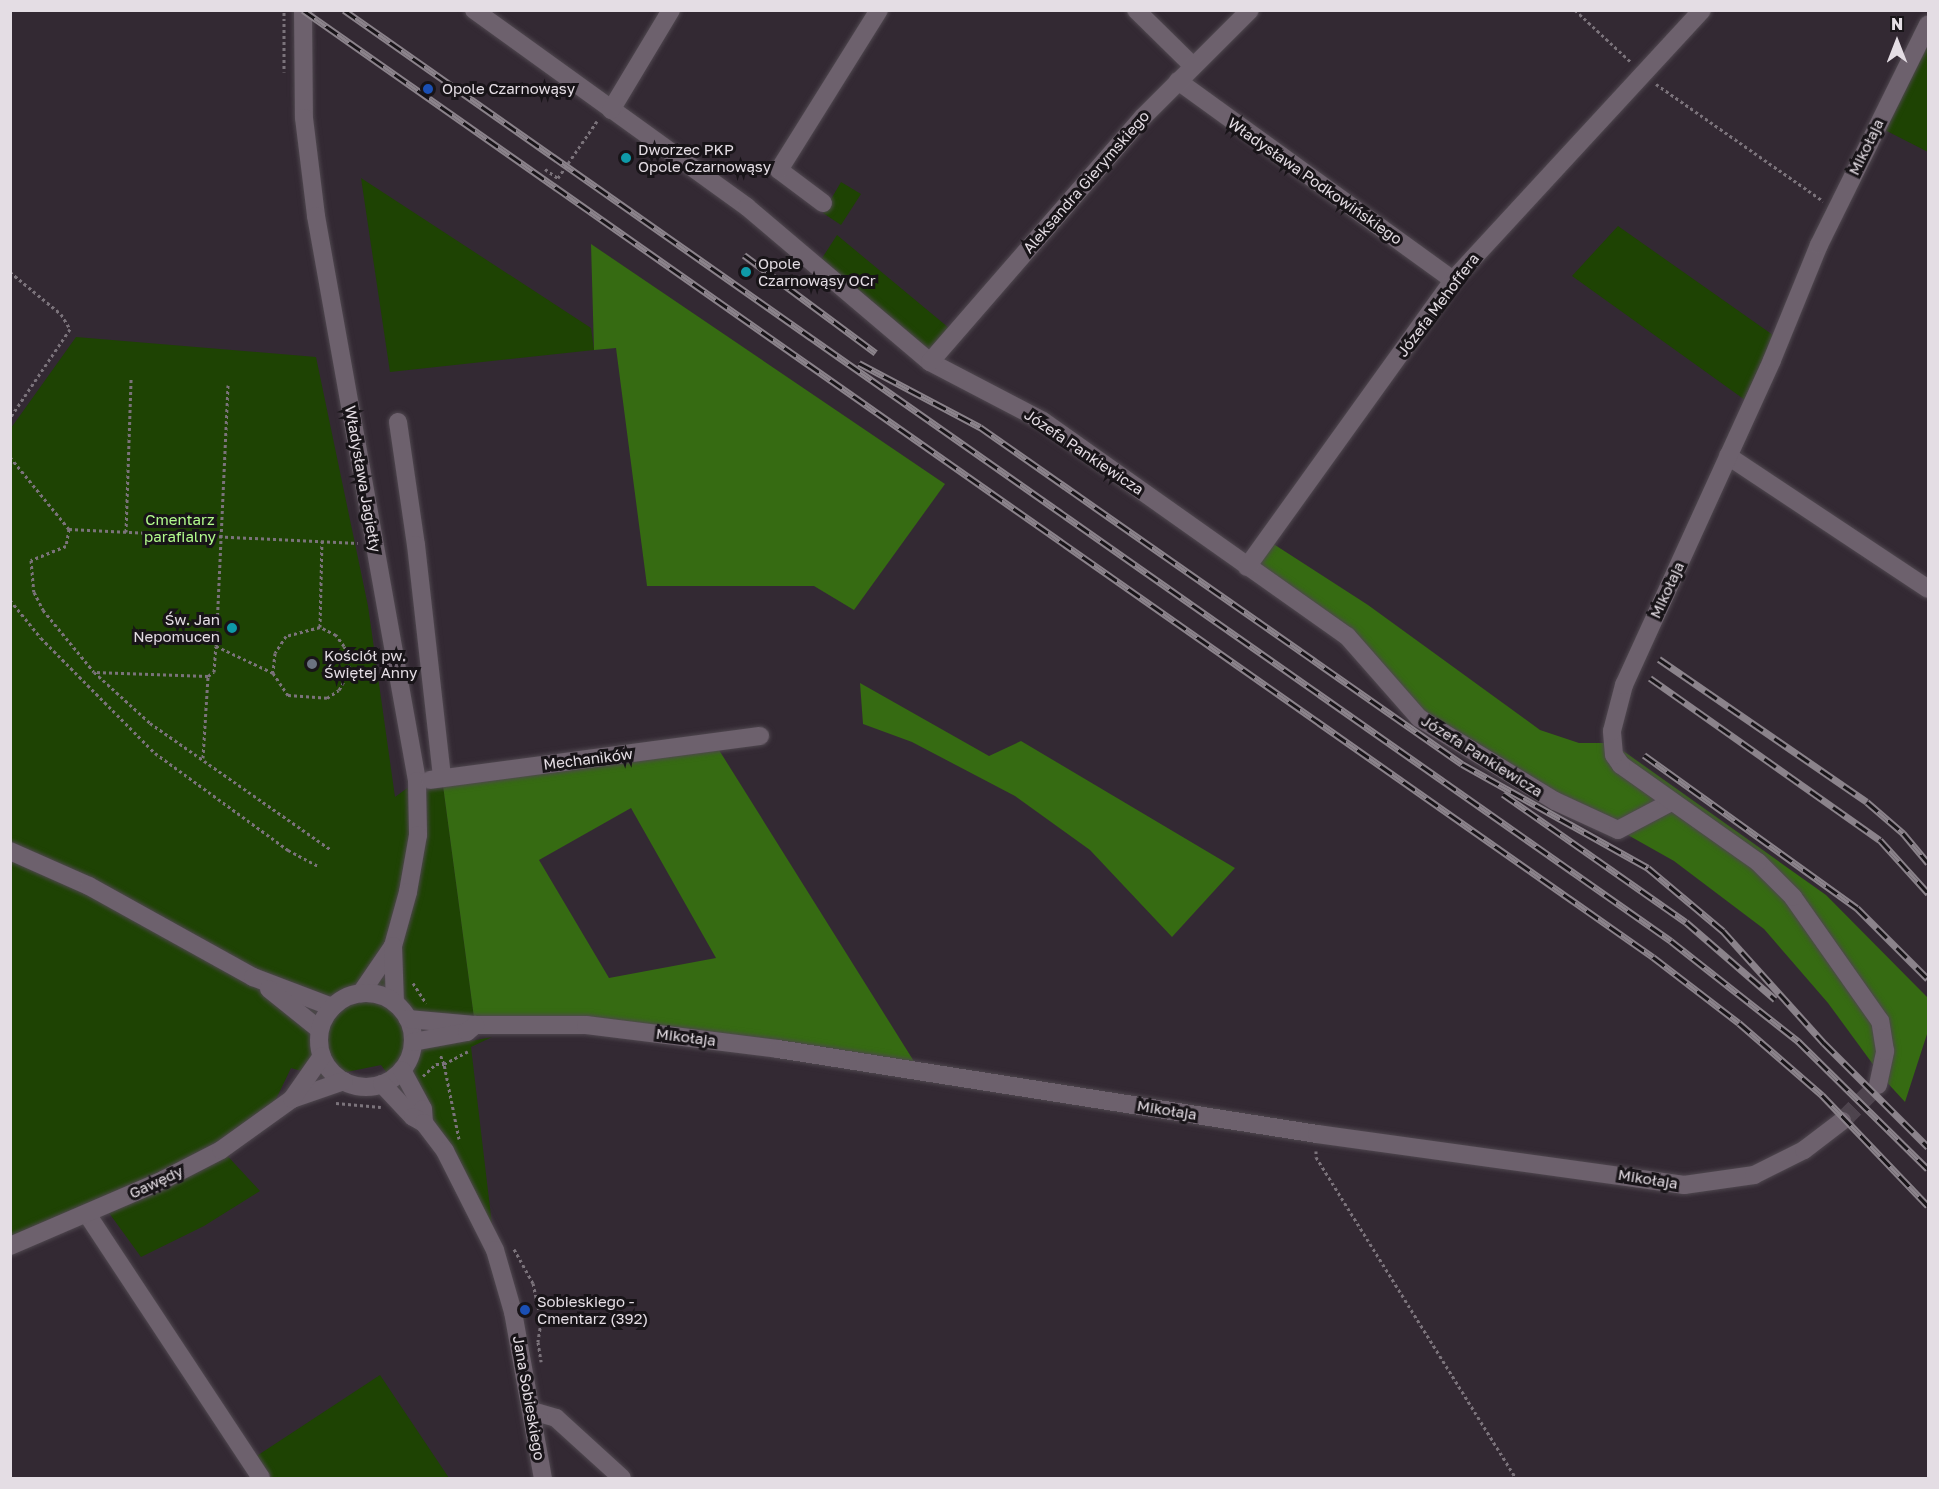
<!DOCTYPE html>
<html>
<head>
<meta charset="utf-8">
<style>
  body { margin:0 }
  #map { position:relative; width:1939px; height:1489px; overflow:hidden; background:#332933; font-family:"Golos Text",sans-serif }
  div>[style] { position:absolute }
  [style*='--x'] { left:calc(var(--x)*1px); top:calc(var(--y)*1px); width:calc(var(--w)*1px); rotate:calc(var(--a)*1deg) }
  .green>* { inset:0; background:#1e4303 }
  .forest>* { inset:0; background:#366b12 }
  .minor-tunnel>* { height:18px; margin-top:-9px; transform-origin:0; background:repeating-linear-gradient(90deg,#4e444e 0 18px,transparent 0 27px) }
  .path>* { height:3px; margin-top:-1.5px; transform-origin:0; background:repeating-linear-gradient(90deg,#7b737b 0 3px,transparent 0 6px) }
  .roads { filter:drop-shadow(0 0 2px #4f474f) drop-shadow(0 0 2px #4f474f) }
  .minor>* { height:18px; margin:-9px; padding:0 9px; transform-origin:9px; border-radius:9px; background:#6d616d }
  .minor>.ring { margin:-9px; padding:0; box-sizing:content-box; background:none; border:18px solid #6d616d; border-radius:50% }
  .rail>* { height:7px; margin-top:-3.5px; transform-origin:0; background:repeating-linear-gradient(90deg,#181418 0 14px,#8b838b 0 28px); box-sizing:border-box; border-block:2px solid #8b838b }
  .dots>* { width:16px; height:16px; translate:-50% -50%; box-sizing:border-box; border:3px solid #181418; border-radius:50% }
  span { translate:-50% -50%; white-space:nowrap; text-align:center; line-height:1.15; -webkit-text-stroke:6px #181418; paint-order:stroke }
  .poi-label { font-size:15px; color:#e4dde4 }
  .left { translate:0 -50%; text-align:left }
  .right { translate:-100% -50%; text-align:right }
  .street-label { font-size:15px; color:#e4dde4 }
  .park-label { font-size:15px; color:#b2fb8d }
  .frame { position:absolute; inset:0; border:12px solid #e4dde4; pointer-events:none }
  .north { position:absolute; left:1867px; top:12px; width:60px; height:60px; -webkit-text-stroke:4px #181418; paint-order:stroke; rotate:0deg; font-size:16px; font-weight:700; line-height:24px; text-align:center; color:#e4dde4 }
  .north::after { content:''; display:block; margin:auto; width:21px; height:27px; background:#e4dde4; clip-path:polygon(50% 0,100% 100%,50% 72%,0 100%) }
</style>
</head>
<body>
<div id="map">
  <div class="green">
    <div style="clip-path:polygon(1928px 24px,1928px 152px,1877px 126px)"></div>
    <div style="clip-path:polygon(361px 178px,591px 328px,594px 350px,390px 372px)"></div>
    <div style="clip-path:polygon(841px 182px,861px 194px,841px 225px,823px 213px)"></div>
    <div style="clip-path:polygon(1618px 226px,1780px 340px,1752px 405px,1572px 276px)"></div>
    <div style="clip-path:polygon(837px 235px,955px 333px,930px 362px,817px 266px)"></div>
    <div style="clip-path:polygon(76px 337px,316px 357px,368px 606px,395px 797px,417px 781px,442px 778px,475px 1025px,471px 1041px,492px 1037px,471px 1047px,495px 1250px,445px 1151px,381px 1065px,322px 1077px,291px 1068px,267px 1118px,222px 1150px,260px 1191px,204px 1226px,141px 1257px,104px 1206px,11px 1246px,11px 428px)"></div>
    <div style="clip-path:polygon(380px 1375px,449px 1478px,261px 1478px,249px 1461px)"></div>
  </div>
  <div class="forest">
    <div style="clip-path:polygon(591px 244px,945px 484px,854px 610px,814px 586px,647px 586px,616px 348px,594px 350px)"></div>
    <div style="clip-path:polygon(1269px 541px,1368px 605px,1540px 730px,1579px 743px,1612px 743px,1826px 895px,1928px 998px,1928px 1031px,1905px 1102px,1883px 1078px,1828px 1003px,1764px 929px,1674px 861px,1420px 718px,1375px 670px,1247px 567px)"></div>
    <div style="clip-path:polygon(860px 683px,989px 756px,1021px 741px,1235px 868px,1172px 937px,1090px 850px,1015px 796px,912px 742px,863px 724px)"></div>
    <div style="clip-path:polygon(evenodd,714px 742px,920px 1071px,778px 1049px,475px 1025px,442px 778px,714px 742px,631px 808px,716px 958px,609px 978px,539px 860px,631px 808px)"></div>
  </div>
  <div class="minor-tunnel">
    <div style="--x:1842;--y:1121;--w:51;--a:-45"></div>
  </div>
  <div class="path">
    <div style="--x:1575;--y:10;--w:76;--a:42.9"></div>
    <div style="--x:284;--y:12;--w:60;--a:90"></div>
    <div style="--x:1656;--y:84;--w:204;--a:35"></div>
    <div style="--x:545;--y:169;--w:16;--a:35"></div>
    <div style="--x:558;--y:178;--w:69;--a:-55.6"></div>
    <div style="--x:10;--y:272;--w:66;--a:39.5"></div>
    <div style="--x:61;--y:314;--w:17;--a:59"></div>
    <div style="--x:70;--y:329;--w:107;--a:124"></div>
    <div style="--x:228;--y:385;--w:261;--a:92.6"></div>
    <div style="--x:216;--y:646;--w:63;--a:25.3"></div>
    <div style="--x:10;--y:457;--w:93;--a:50.7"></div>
    <div style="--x:69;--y:529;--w:289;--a:2.8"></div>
    <div style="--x:69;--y:529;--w:17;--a:100"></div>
    <div style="--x:66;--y:546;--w:38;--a:158"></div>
    <div style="--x:31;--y:560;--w:32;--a:85"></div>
    <div style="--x:34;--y:592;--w:20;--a:63"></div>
    <div style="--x:43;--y:610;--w:80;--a:50.6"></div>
    <div style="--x:126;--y:532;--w:154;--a:-88.1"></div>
    <div style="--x:10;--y:600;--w:49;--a:50.8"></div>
    <div style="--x:41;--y:638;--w:162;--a:45.3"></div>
    <div style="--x:155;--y:753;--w:165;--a:36.1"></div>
    <div style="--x:288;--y:850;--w:34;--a:28"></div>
    <div style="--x:320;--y:627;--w:35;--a:165"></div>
    <div style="--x:286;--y:636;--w:20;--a:123"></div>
    <div style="--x:275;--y:653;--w:20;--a:96"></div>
    <div style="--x:273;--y:673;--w:27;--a:56"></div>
    <div style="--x:288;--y:695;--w:39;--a:4"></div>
    <div style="--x:327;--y:698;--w:14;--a:-34"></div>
    <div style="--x:339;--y:690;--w:18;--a:-61"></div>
    <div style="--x:348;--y:674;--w:15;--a:-82"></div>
    <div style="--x:350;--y:659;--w:14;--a:-115"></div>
    <div style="--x:344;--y:646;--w:14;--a:-126"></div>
    <div style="--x:336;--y:635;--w:18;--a:-153"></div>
    <div style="--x:320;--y:627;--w:86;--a:-88.7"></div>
    <div style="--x:208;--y:676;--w:114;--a:-178"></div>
    <div style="--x:94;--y:672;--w:76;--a:42.3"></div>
    <div style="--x:150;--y:723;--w:220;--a:35"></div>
    <div style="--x:203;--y:758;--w:82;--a:-86.5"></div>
    <div style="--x:208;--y:676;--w:7;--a:-34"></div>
    <div style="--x:214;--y:672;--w:26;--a:-86"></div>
    <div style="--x:413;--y:983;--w:24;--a:57"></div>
    <div style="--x:423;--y:1076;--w:18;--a:-43"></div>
    <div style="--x:436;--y:1064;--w:8;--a:0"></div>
    <div style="--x:444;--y:1064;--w:11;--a:-112"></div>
    <div style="--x:336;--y:1103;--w:45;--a:5.1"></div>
    <div style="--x:459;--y:1139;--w:76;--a:-101.3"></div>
    <div style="--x:444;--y:1064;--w:27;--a:-28"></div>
    <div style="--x:1316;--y:1151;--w:6;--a:90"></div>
    <div style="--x:1316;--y:1157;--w:378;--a:58.1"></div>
    <div style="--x:514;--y:1249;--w:39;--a:61"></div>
    <div style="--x:533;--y:1283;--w:40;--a:78"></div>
    <div style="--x:541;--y:1322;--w:20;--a:99"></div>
    <div style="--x:538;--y:1342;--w:20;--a:81"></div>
  </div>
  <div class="roads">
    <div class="minor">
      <div style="--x:303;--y:10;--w:108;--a:89.5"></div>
      <div style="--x:304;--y:118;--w:99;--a:83"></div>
      <div style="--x:316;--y:216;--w:574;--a:79.86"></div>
      <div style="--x:417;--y:781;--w:54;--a:88.9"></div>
      <div style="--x:418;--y:835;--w:58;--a:100"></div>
      <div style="--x:408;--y:892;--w:56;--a:105.5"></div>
      <div style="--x:393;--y:946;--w:57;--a:124.2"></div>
      <div style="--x:474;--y:10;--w:337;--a:35.8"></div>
      <div style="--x:747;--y:207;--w:240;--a:40.3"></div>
      <div style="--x:930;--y:362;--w:127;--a:27.6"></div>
      <div style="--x:1043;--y:421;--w:372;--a:35.3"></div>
      <div style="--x:1347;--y:636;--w:109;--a:48.7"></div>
      <div style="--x:1419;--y:718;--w:159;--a:31.4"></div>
      <div style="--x:1555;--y:801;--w:69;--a:24.7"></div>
      <div style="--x:1618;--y:830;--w:60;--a:-27.8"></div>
      <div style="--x:1136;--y:10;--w:80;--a:44.5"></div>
      <div style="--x:1178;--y:81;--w:339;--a:35.9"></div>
      <div style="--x:611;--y:110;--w:117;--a:-59"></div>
      <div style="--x:823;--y:203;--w:55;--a:-143.1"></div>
      <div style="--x:779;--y:170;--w:189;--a:-58"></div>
      <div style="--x:930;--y:362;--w:325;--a:-49"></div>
      <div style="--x:1143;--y:117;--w:151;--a:-45"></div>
      <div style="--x:398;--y:422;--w:124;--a:81.7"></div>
      <div style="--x:416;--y:545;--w:234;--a:83.6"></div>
      <div style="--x:1728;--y:456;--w:240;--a:33.6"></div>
      <div style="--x:1247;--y:567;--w:353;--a:-54.3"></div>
      <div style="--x:1453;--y:280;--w:367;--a:-47.3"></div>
      <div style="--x:430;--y:780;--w:333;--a:-7.6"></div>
      <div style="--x:10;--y:851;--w:86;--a:23.9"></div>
      <div style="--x:89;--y:886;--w:188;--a:29"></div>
      <div style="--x:253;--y:977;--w:85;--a:20.8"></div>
      <div style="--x:393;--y:946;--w:56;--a:88"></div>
      <div style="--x:269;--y:989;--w:65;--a:38.8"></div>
      <div class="ring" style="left:319px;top:993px;width:76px;height:76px"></div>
      <div style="--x:408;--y:1019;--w:67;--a:5.1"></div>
      <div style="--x:475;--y:1025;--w:111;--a:0"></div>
      <div style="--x:586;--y:1025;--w:193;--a:7.1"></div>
      <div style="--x:778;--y:1049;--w:546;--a:8.96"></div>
      <div style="--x:1317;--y:1134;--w:371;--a:7.9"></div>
      <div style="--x:1684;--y:1185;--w:71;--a:-8.1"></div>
      <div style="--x:1754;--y:1175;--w:56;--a:-26.6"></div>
      <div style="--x:1804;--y:1150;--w:48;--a:-37.3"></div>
      <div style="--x:413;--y:1042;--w:55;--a:-10.5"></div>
      <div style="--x:467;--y:1032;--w:11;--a:-41"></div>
      <div style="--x:402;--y:1070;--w:44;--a:61.7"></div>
      <div style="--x:423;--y:1109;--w:14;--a:86"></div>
      <div style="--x:382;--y:1084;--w:45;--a:46.8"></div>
      <div style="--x:413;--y:1117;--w:13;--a:29"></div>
      <div style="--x:424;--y:1123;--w:35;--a:53"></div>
      <div style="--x:445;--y:1151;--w:111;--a:63.2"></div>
      <div style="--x:495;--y:1250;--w:65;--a:73.8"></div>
      <div style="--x:513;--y:1312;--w:169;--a:79.8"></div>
      <div style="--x:1878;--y:1085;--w:35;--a:-78"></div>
      <div style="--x:1885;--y:1051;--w:30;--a:-99"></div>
      <div style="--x:1880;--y:1021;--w:151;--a:-125.1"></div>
      <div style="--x:1793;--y:897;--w:49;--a:-135"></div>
      <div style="--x:1758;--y:862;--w:168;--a:-144.7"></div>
      <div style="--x:1621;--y:765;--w:12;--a:-125"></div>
      <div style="--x:1614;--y:755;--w:24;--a:-95"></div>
      <div style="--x:1612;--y:731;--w:48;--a:-75.4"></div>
      <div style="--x:1624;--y:685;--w:357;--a:-65.5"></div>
      <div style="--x:1772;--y:360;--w:124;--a:-67.8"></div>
      <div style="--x:1819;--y:245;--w:246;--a:-63.7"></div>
      <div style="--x:292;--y:1099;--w:55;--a:-19.1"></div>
      <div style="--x:87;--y:1214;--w:316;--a:56.6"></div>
      <div style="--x:10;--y:1246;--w:167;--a:-23.3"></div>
      <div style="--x:163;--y:1180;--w:65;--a:-27.3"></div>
      <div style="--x:221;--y:1150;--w:87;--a:-35.7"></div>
      <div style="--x:292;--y:1099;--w:52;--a:-55.1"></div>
      <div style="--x:532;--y:1411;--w:25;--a:16"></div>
      <div style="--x:556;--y:1418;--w:89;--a:42.3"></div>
    </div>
  </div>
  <div class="rail">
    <div style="--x:303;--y:10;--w:1649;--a:35.05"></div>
    <div style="--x:1653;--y:957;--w:108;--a:37.5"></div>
    <div style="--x:1739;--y:1023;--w:110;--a:40.9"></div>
    <div style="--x:1822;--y:1095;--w:153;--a:46.3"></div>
    <div style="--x:344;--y:10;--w:1621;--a:35.05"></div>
    <div style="--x:1671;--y:941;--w:162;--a:38.2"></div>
    <div style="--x:1798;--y:1041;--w:182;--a:44.6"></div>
    <div style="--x:744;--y:255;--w:164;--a:36.6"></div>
    <div style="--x:859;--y:363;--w:137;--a:27.9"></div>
    <div style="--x:980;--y:427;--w:588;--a:34.96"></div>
    <div style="--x:1462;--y:764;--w:213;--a:29.2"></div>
    <div style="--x:1648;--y:868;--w:98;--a:40"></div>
    <div style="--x:1723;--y:931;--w:151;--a:48"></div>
    <div style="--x:1824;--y:1043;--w:147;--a:45"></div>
    <div style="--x:1659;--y:659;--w:252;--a:34.5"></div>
    <div style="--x:1867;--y:802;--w:48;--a:40.7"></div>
    <div style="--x:1903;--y:833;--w:39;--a:50"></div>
    <div style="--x:1650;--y:678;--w:281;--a:35.2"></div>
    <div style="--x:1880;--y:840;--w:72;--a:47.8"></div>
    <div style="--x:1644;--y:755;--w:262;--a:35.7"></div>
    <div style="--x:1857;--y:908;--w:100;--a:45"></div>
    <div style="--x:1503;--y:794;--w:223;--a:35"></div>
    <div style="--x:1686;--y:922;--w:118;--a:40.9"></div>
  </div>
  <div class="dots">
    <div style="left:428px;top:89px;background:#1a4fb4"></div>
    <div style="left:626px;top:158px;background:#0f9aa8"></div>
    <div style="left:746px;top:272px;background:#0f9aa8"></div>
    <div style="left:232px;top:628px;background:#0f9aa8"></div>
    <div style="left:312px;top:664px;background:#6b7280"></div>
    <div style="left:525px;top:1310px;background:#1a4fb4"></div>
  </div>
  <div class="poi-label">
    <span class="left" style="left:442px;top:89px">Opole Czarnowąsy</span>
    <span class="left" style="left:638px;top:158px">Dworzec PKP<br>Opole Czarnowąsy</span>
    <span class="left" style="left:758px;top:272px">Opole<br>Czarnowąsy OCr</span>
    <span class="right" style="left:220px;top:628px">Św. Jan<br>Nepomucen</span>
    <span class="left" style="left:324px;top:664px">Kościół pw.<br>Świętej Anny</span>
    <span class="left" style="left:537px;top:1310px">Sobieskiego -<br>Cmentarz (392)</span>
  </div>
  <div class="street-label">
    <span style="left:1866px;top:147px;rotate:-64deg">Mikołaja</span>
    <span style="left:1315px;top:181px;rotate:35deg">Władysława Podkowińskiego</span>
    <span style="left:1086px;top:182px;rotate:-49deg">Aleksandra Gierymskiego</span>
    <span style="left:1438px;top:305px;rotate:-53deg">Józefa Mehoffera</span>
    <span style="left:1084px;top:452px;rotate:34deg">Józefa Pankiewicza</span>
    <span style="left:363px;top:479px;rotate:80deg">Władysława Jagiełły</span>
    <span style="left:1667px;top:590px;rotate:-65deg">Mikołaja</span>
    <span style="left:1482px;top:756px;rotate:32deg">Józefa Pankiewicza</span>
    <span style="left:588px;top:759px;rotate:-7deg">Mechaników</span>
    <span style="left:686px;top:1037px;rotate:7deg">Mikołaja</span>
    <span style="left:1167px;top:1110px;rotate:9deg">Mikołaja</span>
    <span style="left:1648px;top:1179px;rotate:9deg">Mikołaja</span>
    <span style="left:156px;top:1182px;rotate:-25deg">Gawędy</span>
    <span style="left:529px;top:1398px;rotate:80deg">Jana Sobieskiego</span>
  </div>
  <div class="park-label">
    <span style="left:180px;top:528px">Cmentarz<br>parafialny</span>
  </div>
  <div class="frame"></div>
  <div class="north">N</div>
</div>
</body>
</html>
